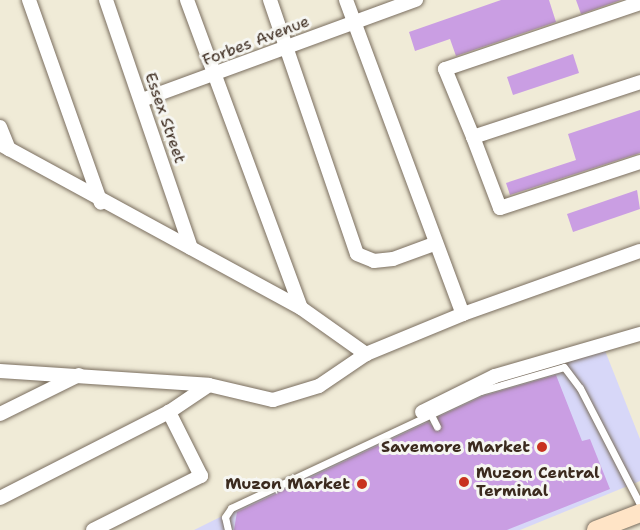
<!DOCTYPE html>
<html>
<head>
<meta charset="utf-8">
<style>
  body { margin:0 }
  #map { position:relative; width:640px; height:530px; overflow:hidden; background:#f0ebd7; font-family:"Shantell Sans",sans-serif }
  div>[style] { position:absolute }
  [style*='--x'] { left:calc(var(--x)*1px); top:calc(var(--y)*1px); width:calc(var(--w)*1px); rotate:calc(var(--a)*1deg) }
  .built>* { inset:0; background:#d7d7f8 }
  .building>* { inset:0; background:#ca9ee3 }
  .roads { filter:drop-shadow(0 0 2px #7a6e5f) drop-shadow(0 0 2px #7a6e5f) }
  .lane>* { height:7px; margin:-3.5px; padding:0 3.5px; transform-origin:3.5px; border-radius:3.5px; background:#fff }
  .street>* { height:14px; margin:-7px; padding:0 7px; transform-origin:7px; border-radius:7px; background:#fff }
  .secondary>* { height:18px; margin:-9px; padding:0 9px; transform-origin:9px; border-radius:9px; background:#ffe4c6 }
  .dots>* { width:16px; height:16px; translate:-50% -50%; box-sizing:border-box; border:3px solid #f6f6f2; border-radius:50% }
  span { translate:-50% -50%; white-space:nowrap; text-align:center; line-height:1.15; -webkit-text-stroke:6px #f6f6f2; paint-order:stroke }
  .street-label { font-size:16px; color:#3b2a1e }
  .poi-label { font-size:16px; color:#3b2a1e; font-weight:700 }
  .right { translate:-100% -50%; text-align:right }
  .left { translate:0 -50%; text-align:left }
</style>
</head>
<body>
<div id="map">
  <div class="built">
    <div style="clip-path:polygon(604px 348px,640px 439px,640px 481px,520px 530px,194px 530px,497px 380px)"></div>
  </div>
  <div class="building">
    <div style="clip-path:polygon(501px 0,549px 0,556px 22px,456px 56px,450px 39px,415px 51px,409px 32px)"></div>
    <div style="clip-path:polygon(576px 0,621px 0,581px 14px)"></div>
    <div style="clip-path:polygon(573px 54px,579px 73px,513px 95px,507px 77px)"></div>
    <div style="clip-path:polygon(640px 110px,640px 153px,510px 195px,506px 183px,576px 160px,568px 134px)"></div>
    <div style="clip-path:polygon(637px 190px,640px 209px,573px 232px,567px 214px)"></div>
    <div style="clip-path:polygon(556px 375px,582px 441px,590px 439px,610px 489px,507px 530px,234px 530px,237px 512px,428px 422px,439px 432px,438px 417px,483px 396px)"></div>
  </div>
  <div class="roads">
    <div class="lane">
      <div style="--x:431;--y:415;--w:13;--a:63"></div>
      <div style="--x:228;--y:530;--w:13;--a:-103"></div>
      <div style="--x:225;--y:517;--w:11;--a:-56"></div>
      <div style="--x:231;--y:508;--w:276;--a:-25.1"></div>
      <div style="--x:481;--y:391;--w:86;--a:-16.1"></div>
      <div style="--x:564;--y:367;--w:26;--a:53"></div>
      <div style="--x:580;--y:388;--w:131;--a:62.7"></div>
    </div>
    <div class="street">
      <div style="--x:29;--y:0;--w:215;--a:70.5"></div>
      <div style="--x:106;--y:0;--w:262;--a:71.1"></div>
      <div style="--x:187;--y:0;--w:328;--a:69.7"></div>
      <div style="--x:270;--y:0;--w:268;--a:71.1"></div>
      <div style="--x:357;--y:254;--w:18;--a:22"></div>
      <div style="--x:374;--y:261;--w:19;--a:-6"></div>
      <div style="--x:393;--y:259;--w:44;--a:-20.1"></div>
      <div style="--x:346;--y:0;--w:335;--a:69.6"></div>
      <div style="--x:640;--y:3;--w:206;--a:161.3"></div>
      <div style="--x:445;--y:69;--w:74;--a:67.6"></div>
      <div style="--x:473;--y:137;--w:176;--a:-18.2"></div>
      <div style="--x:142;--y:100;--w:292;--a:-20.1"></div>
      <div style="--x:0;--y:127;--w:24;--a:68"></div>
      <div style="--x:473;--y:137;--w:76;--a:69.2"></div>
      <div style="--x:500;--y:208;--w:147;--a:-18.2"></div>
      <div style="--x:0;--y:144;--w:343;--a:28.6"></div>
      <div style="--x:301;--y:308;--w:80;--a:35.3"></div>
      <div style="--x:0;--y:371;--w:209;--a:3.8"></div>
      <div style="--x:209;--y:385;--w:66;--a:13.2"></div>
      <div style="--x:273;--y:400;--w:48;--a:-16.9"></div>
      <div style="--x:319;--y:386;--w:57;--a:-34.2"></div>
      <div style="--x:366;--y:354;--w:105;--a:-22.4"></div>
      <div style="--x:463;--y:314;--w:188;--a:-19.6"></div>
      <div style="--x:422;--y:412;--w:81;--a:-26.3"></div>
      <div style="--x:495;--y:376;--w:151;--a:-16.2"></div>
      <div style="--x:0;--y:414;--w:88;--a:-26.3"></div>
      <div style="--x:0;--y:498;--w:190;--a:-27"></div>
      <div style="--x:169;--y:412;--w:48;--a:-34"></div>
      <div style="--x:93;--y:530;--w:121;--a:-26.6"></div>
      <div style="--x:201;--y:476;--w:72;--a:-116.6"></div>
    </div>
    <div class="secondary">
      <div style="--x:596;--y:530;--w:47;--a:-21.1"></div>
    </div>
  </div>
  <div class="dots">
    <div style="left:542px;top:447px;background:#c8321e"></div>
    <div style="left:464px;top:482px;background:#c8321e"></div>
    <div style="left:362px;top:484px;background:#c8321e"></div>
  </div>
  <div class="street-label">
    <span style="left:256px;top:41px;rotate:-21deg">Forbes Avenue</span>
    <span style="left:165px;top:118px;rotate:71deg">Essex Street</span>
  </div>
  <div class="poi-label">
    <span class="right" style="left:530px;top:447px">Savemore Market</span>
    <span class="left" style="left:476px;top:482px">Muzon Central<br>Terminal</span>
    <span class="right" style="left:350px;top:484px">Muzon Market</span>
  </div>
</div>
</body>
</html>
